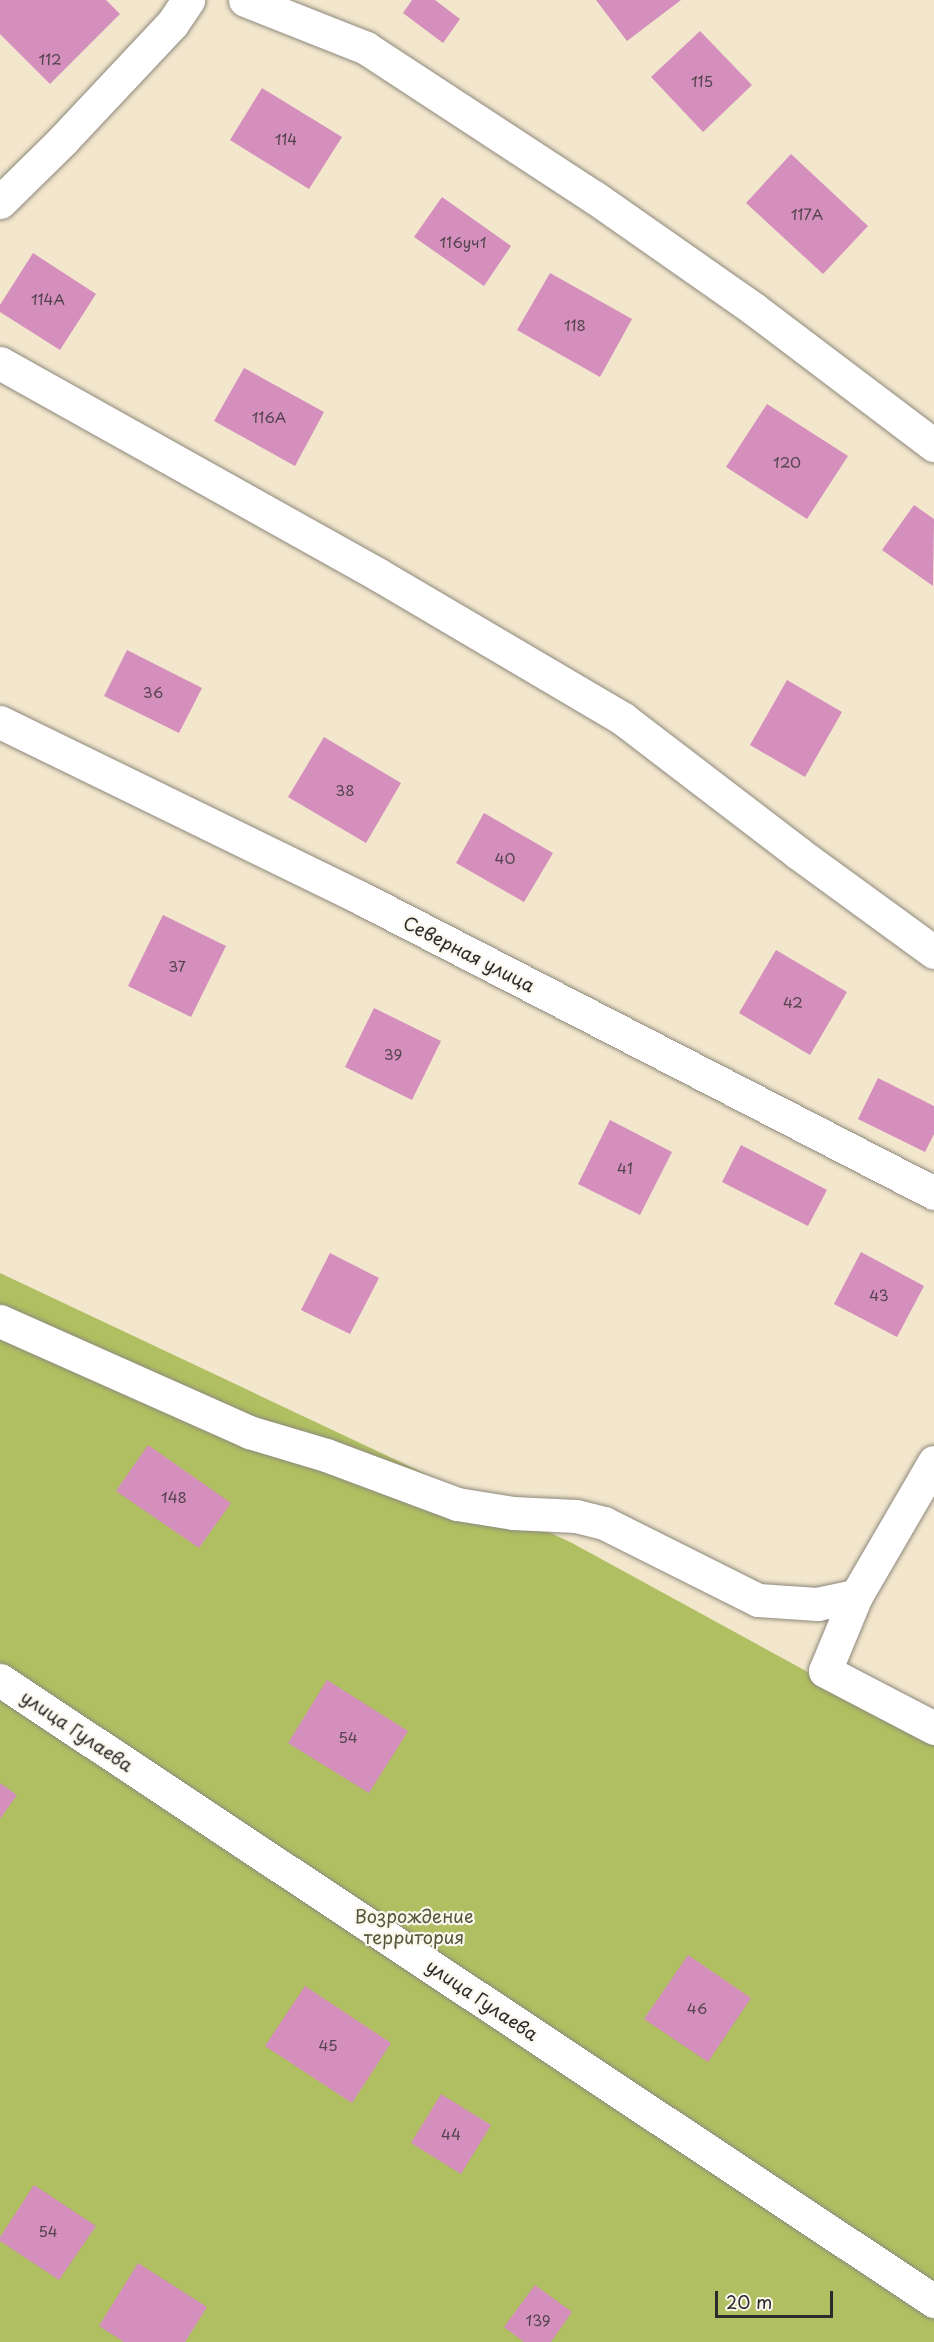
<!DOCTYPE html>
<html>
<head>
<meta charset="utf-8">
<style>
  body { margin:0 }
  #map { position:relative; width:934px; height:2342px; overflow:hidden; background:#f2e6cd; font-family:"Playpen Sans",sans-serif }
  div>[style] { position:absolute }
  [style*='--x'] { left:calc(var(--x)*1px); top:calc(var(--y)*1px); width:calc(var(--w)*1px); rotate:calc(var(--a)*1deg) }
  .green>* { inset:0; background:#afbf61 }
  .building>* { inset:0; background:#d48fbc }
  .roads { filter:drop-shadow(0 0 2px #8e887c) drop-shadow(0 0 2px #8e887c) }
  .minor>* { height:33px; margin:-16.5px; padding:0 16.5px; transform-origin:16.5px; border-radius:16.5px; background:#fff }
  span { translate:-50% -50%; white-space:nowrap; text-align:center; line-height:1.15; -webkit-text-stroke:4.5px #fbf7ec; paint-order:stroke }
  .number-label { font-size:15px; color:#55444f }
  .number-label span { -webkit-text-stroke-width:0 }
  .street-label { font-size:18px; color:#2b2b2b }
  .park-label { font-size:18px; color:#53573b }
  .scale { position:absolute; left:715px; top:2291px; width:118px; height:27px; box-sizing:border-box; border:3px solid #2b2b2b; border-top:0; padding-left:8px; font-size:18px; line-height:21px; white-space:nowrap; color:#2b2b2b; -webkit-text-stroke:4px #fbf7ec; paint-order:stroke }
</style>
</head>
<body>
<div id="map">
  <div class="green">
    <div style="clip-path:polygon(0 1273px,572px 1543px,934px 1741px,934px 2342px,0 2342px)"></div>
  </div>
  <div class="building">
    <div style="clip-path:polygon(0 0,106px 0,120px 14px,50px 84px,0 34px)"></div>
    <div style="clip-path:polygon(412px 0,435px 0,460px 19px,443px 43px,403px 13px)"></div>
    <div style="clip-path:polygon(596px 0,681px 0,627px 41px)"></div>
    <div style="clip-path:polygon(700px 31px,752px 85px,703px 132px,651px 77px)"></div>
    <div style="clip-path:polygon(262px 88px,342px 137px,309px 189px,230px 140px)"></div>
    <div style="clip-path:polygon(791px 154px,868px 226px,823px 274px,746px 203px)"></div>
    <div style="clip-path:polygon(442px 197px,511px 246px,484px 286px,414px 237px)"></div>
    <div style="clip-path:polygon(33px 253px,96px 294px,60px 350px,0 312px,0 305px)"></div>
    <div style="clip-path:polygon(550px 273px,632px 319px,600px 377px,517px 330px)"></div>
    <div style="clip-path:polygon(244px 368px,324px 412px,295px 466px,214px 421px)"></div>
    <div style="clip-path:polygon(767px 404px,848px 456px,807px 519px,726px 467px)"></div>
    <div style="clip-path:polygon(914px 505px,934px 519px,933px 586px,882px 550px)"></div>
    <div style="clip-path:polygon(127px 650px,202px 688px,179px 733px,104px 696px)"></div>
    <div style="clip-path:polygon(787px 680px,842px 712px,805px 777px,750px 745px)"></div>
    <div style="clip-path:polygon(324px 737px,401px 783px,366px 843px,288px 797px)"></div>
    <div style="clip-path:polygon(484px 813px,553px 853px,524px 902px,456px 863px)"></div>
    <div style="clip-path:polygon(163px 915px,226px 946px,191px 1017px,128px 986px)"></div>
    <div style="clip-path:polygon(776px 950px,847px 992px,810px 1055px,739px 1013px)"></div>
    <div style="clip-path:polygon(374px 1008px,441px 1041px,412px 1100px,345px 1067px)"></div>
    <div style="clip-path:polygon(878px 1078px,934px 1106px,934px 1134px,925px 1152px,858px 1119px)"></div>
    <div style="clip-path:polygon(610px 1120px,672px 1152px,640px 1215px,578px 1184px)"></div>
    <div style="clip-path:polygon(741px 1145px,827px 1190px,808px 1226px,722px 1182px)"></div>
    <div style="clip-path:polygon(861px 1252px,924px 1286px,897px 1337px,834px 1304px)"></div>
    <div style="clip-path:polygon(330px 1253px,379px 1278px,350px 1334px,301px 1310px)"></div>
    <div style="clip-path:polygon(148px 1445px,231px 1503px,199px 1548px,116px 1491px)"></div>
    <div style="clip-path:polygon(327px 1680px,408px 1731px,369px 1793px,288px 1743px)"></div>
    <div style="clip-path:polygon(0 1783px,17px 1795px,0 1819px)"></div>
    <div style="clip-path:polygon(688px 1955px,751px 1998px,708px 2062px,644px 2019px)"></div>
    <div style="clip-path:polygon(305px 1986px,391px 2043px,352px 2103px,265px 2046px)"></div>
    <div style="clip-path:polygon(441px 2094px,491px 2125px,461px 2174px,411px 2143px)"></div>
    <div style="clip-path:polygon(34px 2185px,96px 2226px,59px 2280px,0 2241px,0 2237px)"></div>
    <div style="clip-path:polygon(138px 2263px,207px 2307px,185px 2342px,124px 2342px,99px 2326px)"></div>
    <div style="clip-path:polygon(535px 2285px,572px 2312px,551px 2342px,524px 2342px,504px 2327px)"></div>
  </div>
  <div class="roads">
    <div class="minor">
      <div style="--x:245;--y:0;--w:130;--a:21.6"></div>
      <div style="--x:366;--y:48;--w:272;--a:33.2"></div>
      <div style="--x:594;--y:197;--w:195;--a:35"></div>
      <div style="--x:754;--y:309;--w:226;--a:37.1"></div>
      <div style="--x:0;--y:202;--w:87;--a:-44.5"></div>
      <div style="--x:62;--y:141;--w:161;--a:-46.8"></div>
      <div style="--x:172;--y:24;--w:29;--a:-56"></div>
      <div style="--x:0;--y:363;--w:434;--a:29.2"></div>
      <div style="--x:379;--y:575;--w:283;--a:30.5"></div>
      <div style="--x:623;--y:719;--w:220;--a:37.4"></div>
      <div style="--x:798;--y:853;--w:168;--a:36.1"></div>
      <div style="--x:0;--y:722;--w:397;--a:26"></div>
      <div style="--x:357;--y:896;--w:649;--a:27.24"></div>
      <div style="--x:0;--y:1321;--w:273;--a:24"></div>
      <div style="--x:249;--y:1432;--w:80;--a:16.6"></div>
      <div style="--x:326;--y:1455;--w:140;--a:20.5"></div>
      <div style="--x:457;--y:1504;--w:57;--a:9.1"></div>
      <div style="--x:513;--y:1513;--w:63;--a:2.7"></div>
      <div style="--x:576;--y:1516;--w:29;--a:14"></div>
      <div style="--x:604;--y:1523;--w:172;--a:26.6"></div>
      <div style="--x:758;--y:1600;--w:59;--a:3.9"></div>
      <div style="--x:817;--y:1604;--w:40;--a:-12"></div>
      <div style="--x:934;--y:1462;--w:155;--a:120.2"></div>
      <div style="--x:856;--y:1596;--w:81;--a:112.5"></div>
      <div style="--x:825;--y:1671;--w:123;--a:27.6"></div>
      <div style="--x:0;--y:1680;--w:1122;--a:33.62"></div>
    </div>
  </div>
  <div class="number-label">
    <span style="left:50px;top:59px">112</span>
    <span style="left:702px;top:81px">115</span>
    <span style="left:286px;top:139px">114</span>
    <span style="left:807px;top:214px">117А</span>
    <span style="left:463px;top:242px">116уч1</span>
    <span style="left:48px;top:299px">114А</span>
    <span style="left:575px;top:325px">118</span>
    <span style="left:269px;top:417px">116А</span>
    <span style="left:787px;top:462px">120</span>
    <span style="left:153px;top:692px">36</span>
    <span style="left:345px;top:790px">38</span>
    <span style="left:505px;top:858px">40</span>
    <span style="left:177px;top:966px">37</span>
    <span style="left:793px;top:1002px">42</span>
    <span style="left:393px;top:1054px">39</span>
    <span style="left:625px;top:1168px">41</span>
    <span style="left:879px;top:1295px">43</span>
    <span style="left:174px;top:1497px">148</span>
    <span style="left:348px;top:1737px">54</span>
    <span style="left:697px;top:2008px">46</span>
    <span style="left:328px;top:2045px">45</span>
    <span style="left:451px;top:2134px">44</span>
    <span style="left:48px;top:2231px">54</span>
    <span style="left:538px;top:2320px">139</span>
  </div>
  <div class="street-label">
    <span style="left:469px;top:954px;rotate:27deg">Северная улица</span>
    <span style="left:77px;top:1731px;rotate:34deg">улица Гулаева</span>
    <span style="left:482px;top:2000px;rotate:34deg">улица Гулаева</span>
  </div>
  <div class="park-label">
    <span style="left:414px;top:1927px">Возрождение<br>территория</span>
  </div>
  <div class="scale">20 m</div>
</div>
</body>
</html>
